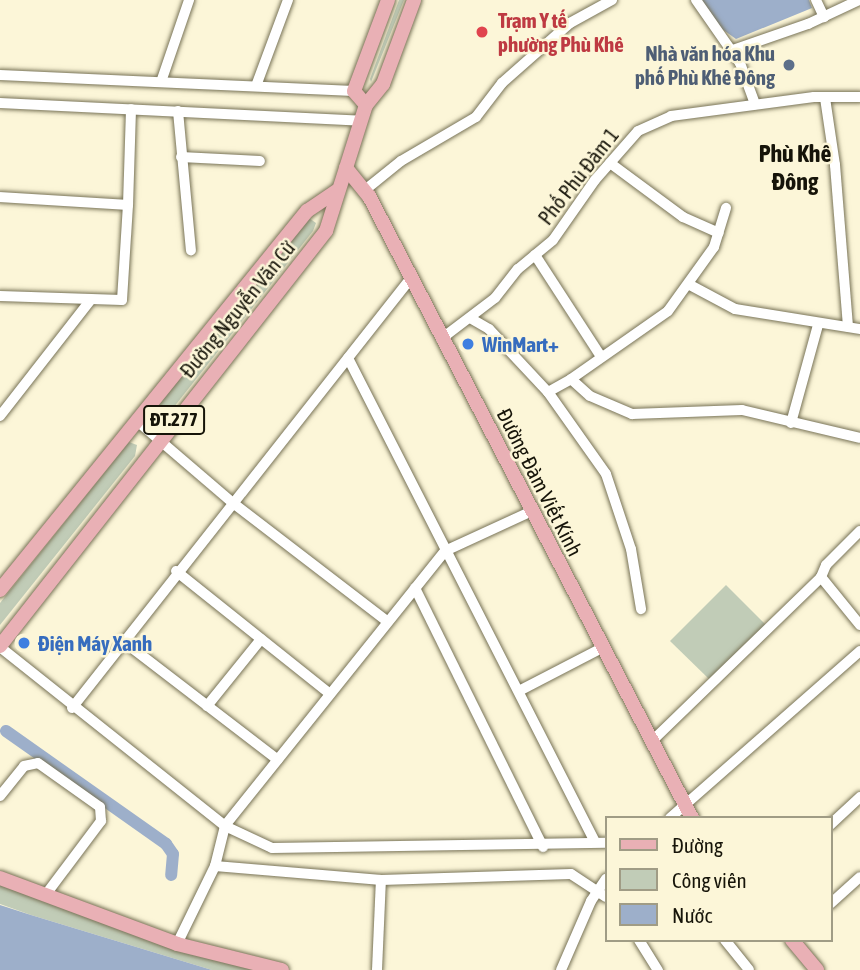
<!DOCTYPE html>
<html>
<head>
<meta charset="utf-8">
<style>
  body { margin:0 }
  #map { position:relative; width:860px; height:970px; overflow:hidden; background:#fcf6d8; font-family:"Asap Condensed",sans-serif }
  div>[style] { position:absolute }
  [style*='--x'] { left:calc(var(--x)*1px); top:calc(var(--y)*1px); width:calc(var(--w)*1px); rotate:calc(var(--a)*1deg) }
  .green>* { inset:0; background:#c1ccb7 }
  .water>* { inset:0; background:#9dafca }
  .canal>* { height:12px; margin:-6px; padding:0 6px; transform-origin:6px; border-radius:6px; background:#9dafca }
  .roads { filter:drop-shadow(0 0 2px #787357) drop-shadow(0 0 2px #787357) }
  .minor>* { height:10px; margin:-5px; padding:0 5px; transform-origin:5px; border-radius:5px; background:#fff }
  .major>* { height:14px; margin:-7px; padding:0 7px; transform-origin:7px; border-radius:7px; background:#e9b0b5 }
  .dots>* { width:19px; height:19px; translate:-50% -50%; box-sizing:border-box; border:4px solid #fcf6d8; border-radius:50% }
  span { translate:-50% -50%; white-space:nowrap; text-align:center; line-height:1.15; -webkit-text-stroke:5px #fcf6d8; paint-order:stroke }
  .shield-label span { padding:2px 5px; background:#fcf6d8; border:2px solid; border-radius:5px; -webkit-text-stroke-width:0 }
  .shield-label { font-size:19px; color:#161409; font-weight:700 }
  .health-label { font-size:21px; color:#be3a42; font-weight:700 }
  .left { translate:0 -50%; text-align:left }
  .service-label { font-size:21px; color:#4e5e75; font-weight:700 }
  .right { translate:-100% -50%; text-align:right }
  .street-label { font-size:21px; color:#161409 }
  .shop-label { font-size:21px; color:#366cbe; font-weight:700 }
  .quarter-label { font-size:24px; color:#161409; font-weight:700 }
  .legend { position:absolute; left:605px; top:816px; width:228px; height:126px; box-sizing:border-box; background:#fcf6d8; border:2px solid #a09c85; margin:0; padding:9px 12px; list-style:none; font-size:21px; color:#161409 }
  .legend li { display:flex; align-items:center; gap:14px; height:35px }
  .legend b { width:35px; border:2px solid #a09c85 }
</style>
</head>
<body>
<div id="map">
  <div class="green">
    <div style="clip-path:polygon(399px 0,404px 0,371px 82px,370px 79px)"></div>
    <div style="clip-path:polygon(309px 218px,316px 223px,313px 231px,170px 412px,159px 413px,158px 406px)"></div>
    <div style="clip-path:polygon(129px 442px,137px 445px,135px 456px,0 625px,0 603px)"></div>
    <div style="clip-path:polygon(726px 585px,766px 625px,710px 680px,670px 641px)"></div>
    <div style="clip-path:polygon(0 878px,177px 944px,282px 970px,212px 970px,31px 915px,0 904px)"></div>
  </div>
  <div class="water">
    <div style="clip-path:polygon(702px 0,809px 0,812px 8px,736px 39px,722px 29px)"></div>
    <div style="clip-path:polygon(0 905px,31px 915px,212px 970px,0 970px)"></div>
  </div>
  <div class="canal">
    <div style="--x:6;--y:731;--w:196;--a:35.2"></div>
    <div style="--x:166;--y:844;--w:12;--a:55"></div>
    <div style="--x:173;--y:854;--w:21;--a:95"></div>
  </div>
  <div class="roads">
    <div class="minor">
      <div style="--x:696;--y:0;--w:77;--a:55.1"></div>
      <div style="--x:740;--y:63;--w:44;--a:69.9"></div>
      <div style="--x:816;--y:0;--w:19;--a:65"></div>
      <div style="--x:730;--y:51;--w:83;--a:-19.1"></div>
      <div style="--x:808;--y:24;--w:56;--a:-25.2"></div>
      <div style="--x:0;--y:75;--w:354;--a:2.6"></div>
      <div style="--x:161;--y:82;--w:87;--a:-71.1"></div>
      <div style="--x:256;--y:86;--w:92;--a:-69.6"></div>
      <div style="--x:825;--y:98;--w:68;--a:81.5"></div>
      <div style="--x:835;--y:165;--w:162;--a:85.4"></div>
      <div style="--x:0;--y:103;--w:362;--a:2.8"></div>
      <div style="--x:178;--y:111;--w:140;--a:84.7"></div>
      <div style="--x:181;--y:157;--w:79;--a:2.9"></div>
      <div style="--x:610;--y:163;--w:91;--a:36.5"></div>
      <div style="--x:683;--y:217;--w:39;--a:24"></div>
      <div style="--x:365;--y:190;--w:46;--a:-38.9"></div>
      <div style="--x:401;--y:161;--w:87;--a:-30.4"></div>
      <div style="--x:476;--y:117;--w:43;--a:-52.6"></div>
      <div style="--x:502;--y:83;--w:91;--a:-41.4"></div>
      <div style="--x:570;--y:23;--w:48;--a:-28.7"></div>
      <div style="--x:0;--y:197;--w:128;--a:3.6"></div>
      <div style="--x:128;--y:205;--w:96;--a:-88.2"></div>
      <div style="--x:535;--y:255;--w:119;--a:57"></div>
      <div style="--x:690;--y:285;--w:51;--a:28.1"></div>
      <div style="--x:735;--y:309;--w:127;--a:9.1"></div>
      <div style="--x:0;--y:296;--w:122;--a:1.9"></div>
      <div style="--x:122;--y:300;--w:95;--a:-86.4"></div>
      <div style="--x:470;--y:318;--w:22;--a:30"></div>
      <div style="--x:489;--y:329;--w:86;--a:46.9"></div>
      <div style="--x:548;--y:392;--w:26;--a:-29"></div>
      <div style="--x:571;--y:379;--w:25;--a:42"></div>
      <div style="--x:590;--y:396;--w:46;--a:23.2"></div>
      <div style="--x:632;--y:414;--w:110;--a:-2.1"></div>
      <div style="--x:742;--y:410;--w:121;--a:13.3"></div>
      <div style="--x:441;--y:339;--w:68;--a:-37.2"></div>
      <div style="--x:495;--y:298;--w:37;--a:-52"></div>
      <div style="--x:518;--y:269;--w:45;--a:-39.6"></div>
      <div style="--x:553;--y:240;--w:73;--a:-55"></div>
      <div style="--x:595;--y:180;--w:65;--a:-48.7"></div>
      <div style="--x:638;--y:131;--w:36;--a:-24"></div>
      <div style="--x:671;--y:116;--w:144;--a:-7.6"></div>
      <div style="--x:814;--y:97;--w:46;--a:0"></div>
      <div style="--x:348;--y:358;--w:541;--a:62.96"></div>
      <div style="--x:571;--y:379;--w:118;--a:-35"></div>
      <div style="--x:668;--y:311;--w:79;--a:-54.3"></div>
      <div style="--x:714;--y:247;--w:41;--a:-72.9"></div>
      <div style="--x:548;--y:392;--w:100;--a:54.7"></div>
      <div style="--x:606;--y:474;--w:79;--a:71.6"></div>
      <div style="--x:631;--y:549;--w:61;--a:80.5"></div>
      <div style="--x:0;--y:416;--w:146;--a:-52"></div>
      <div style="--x:136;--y:420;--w:128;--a:40.6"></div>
      <div style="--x:233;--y:503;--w:195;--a:37.5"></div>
      <div style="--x:791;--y:423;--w:102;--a:-74.6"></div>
      <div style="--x:532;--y:511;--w:96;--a:155.3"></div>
      <div style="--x:445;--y:551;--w:352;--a:128.7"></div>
      <div style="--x:225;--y:826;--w:41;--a:104"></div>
      <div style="--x:215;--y:866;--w:167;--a:4.8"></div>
      <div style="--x:381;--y:880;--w:190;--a:-1.8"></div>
      <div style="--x:571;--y:874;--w:42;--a:33.3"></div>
      <div style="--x:176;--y:571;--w:197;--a:38.6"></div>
      <div style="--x:821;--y:577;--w:62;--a:50.9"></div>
      <div style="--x:415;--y:588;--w:289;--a:63.7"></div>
      <div style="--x:123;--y:641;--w:195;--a:37.5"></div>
      <div style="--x:0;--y:647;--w:288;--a:38.5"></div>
      <div style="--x:225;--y:826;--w:52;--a:25.1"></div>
      <div style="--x:272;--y:848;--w:334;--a:-0.9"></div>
      <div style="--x:519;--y:691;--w:93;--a:-27.4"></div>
      <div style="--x:207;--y:706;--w:86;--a:-51.1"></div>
      <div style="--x:72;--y:708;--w:548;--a:-51.75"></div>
      <div style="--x:651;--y:742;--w:237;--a:-44.1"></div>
      <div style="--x:821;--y:577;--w:13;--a:-67"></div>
      <div style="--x:826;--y:565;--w:48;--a:-45"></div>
      <div style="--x:0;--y:796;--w:38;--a:-51"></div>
      <div style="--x:24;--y:766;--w:14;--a:-12"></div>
      <div style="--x:38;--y:763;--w:76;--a:35.4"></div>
      <div style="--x:100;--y:807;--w:14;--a:86"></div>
      <div style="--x:101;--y:821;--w:90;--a:126.9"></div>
      <div style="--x:670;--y:818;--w:253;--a:-41.3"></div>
      <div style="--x:830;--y:825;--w:41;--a:-43"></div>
      <div style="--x:830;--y:904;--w:40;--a:-42"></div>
      <div style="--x:639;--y:940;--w:36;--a:58"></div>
      <div style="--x:725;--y:940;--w:38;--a:51"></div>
      <div style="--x:177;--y:944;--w:87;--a:-64"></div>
      <div style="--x:377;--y:970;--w:90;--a:-87.5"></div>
      <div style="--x:561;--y:970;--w:75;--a:-66.5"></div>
      <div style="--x:591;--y:901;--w:27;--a:-56"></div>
    </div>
    <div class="major">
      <div style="--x:366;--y:105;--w:18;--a:-131"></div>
      <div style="--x:354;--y:91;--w:97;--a:-69.5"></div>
      <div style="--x:346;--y:168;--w:36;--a:51"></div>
      <div style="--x:369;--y:196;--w:701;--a:62.56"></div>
      <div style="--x:0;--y:590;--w:488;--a:-51"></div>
      <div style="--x:307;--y:211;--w:36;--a:-34"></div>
      <div style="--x:0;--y:646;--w:528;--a:-51.85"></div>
      <div style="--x:326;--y:231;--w:132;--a:-72.4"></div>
      <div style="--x:366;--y:105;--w:27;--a:-51"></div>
      <div style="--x:383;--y:84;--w:90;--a:-69.7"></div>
      <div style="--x:0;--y:878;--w:189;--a:20.4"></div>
      <div style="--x:177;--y:944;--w:108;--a:13.9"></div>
      <div style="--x:792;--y:940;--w:39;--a:50"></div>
    </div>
  </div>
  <div class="dots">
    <div style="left:482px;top:32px;background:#e0444e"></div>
    <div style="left:789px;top:65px;background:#5c6f8a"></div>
    <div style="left:468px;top:344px;background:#3f7fe0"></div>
    <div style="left:24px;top:643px;background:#3f7fe0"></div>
  </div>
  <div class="shield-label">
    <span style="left:174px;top:420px">ĐT.277</span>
  </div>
  <div class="health-label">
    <span class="left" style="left:498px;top:32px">Trạm Y tế<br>phường Phù Khê</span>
  </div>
  <div class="service-label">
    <span class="right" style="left:775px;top:65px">Nhà văn hóa Khu<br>phố Phù Khê Đông</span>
  </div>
  <div class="street-label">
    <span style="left:578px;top:176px;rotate:-52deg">Phố Phù Đàm 1</span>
    <span style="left:237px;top:309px;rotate:-51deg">Đường Nguyễn Văn Cừ</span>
    <span style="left:540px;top:482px;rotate:63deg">Đường Đàm Viết Kính</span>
  </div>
  <div class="shop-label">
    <span class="left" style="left:482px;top:344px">WinMart+</span>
    <span class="left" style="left:38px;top:643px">Điện Máy Xanh</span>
  </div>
  <div class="quarter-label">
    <span style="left:795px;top:168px">Phù Khê<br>Đông</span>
  </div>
  <ul class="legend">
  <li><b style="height:9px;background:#e9b0b5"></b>Đường</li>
  <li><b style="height:19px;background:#c1ccb7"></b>Công viên</li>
  <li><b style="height:19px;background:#9dafca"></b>Nước</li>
  </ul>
</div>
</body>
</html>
